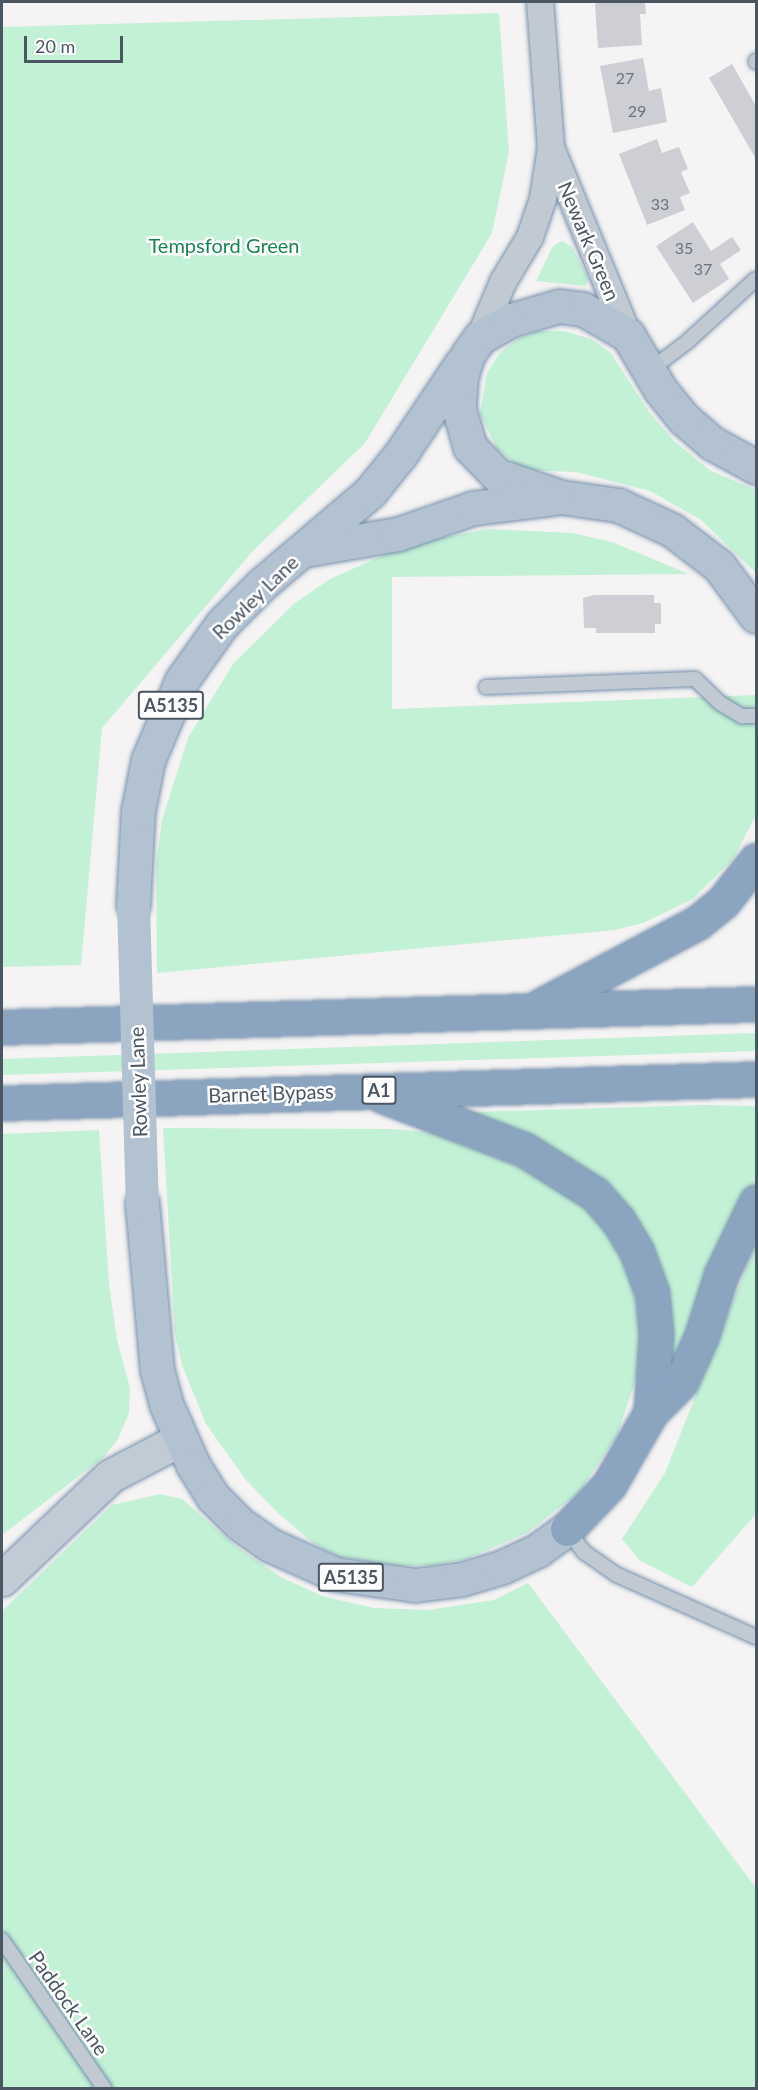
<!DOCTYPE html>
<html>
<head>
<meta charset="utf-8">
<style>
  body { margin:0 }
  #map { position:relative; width:758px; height:2090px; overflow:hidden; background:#f5f3f3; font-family:Lato,sans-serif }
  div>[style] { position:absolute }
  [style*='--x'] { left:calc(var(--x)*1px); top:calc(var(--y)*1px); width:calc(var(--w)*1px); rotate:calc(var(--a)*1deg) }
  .green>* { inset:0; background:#c3f1d5 }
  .building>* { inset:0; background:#cdcfd5 }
  .roads { filter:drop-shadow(0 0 2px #7690ad) drop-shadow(0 0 2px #7690ad) }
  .lane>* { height:14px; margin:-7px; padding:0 7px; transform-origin:7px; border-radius:7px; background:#c1cad2 }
  .street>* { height:26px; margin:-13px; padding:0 13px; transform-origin:13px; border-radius:13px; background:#c1cad2 }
  .secondary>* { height:33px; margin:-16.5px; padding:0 16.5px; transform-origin:16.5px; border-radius:16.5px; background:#c1cbd6 }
  .primary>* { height:33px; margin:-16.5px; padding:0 16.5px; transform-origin:16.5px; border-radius:16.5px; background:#b3c2d1 }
  .highway>* { height:33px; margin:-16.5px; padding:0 16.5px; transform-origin:16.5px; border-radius:16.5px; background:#8ba5c1 }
  .primary-bridge>* { height:33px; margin:-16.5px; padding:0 16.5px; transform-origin:16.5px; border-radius:16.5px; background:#b3c2d1 }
  span { translate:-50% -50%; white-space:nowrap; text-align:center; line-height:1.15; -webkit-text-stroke:5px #fff; paint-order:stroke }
  .number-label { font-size:16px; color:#6b747e }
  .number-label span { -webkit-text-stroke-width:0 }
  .shield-label span { padding:2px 4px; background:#fff; border:2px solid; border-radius:4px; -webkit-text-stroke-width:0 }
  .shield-label { font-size:18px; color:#4a5661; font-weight:700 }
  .street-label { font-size:20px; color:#4a5661 }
  .park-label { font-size:20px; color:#17864f }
  .frame { position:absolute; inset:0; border:3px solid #4a5661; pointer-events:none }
  .scale { position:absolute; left:24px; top:36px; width:99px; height:27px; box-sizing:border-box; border:3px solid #4a5661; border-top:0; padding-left:8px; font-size:18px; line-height:21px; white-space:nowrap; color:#4a5661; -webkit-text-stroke:4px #fff; paint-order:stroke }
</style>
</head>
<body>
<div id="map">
  <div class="green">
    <div style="clip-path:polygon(499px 13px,509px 152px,492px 233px,365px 443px,252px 552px,102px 728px,81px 965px,2px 967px,2px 27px)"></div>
    <div style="clip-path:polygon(562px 241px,572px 247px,589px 280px,585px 286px,536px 281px,553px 246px)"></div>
    <div style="clip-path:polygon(539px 331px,564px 331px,591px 339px,610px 352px,649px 412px,675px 442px,711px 471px,756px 490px,756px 573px,701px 520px,650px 491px,576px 472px,524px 470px,497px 449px,480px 414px,487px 373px,499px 354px,519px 338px)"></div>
    <div style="clip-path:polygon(489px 529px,572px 533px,612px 542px,689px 574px,392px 577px,392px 709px,756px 695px,756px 815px,733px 859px,693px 899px,643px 923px,615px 930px,157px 973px,156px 863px,162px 820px,188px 738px,233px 664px,295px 603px,330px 579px,408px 544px)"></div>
    <div style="clip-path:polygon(756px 1033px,756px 1051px,2px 1075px,2px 1059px)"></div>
    <div style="clip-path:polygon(703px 1105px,756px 1106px,756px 1188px,668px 1380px,649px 1249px,474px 1117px,473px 1112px)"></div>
    <div style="clip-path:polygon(163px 1128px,394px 1129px,433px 1133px,536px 1173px,595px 1213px,630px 1271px,641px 1339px,638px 1372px,617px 1436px,579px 1492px,527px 1533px,466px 1559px,433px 1565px,399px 1566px,340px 1557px,314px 1544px,277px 1512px,246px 1480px,206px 1424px,182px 1365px,175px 1334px)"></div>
    <div style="clip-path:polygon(99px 1130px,109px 1284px,117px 1340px,130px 1388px,129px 1413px,118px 1439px,104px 1457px,2px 1535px,2px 1134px)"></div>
    <div style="clip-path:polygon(756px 1243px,756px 1514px,692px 1587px,639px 1560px,622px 1539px,665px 1473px)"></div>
    <div style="clip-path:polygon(160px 1494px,182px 1499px,237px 1547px,281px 1577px,322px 1596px,374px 1608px,428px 1610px,494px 1600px,528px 1583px,756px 1888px,756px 2088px,2px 2088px,2px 1611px,112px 1505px)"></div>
  </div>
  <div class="building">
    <div style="clip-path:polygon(600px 2px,645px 2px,646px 14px,640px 14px,642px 45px,598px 48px,595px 4px)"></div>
    <div style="clip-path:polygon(643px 58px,649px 91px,661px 88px,667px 122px,613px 133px,600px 66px)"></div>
    <div style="clip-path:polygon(732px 64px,756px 106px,756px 159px,709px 78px)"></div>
    <div style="clip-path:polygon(657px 139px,662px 153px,679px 147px,688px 169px,681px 172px,690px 193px,680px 197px,685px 210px,647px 225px,619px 154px)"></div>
    <div style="clip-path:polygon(693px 222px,711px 251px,732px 237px,741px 250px,720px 264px,729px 279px,693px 303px,656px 246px)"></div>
    <div style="clip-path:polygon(594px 595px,654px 595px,654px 603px,661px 603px,661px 624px,655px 624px,655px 633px,596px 633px,596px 628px,584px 628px,583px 598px)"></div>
  </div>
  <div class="roads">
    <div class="lane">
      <div style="--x:756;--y:61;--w:1;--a:90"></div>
      <div style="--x:650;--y:370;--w:46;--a:-37.1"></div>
      <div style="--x:687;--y:342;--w:93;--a:-42.4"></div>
      <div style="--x:486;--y:687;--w:209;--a:-2.2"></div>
      <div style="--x:695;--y:679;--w:35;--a:44"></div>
      <div style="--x:720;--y:703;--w:26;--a:31"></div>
      <div style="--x:742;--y:716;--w:14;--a:0"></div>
      <div style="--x:567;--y:1529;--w:29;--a:54"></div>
      <div style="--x:584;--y:1552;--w:38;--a:35"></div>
      <div style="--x:615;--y:1574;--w:154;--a:24.1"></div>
      <div style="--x:2;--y:1940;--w:180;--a:55.4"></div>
    </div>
    <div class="street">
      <div style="--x:551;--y:148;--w:202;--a:67.6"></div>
      <div style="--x:480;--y:337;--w:60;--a:-67.3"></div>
      <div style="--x:503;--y:282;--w:52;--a:-59"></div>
      <div style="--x:530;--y:237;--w:40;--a:-71.1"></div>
      <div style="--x:543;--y:199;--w:52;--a:-81.1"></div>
      <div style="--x:551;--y:148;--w:146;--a:-94.3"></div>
    </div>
    <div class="secondary">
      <div style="--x:2;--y:1579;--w:149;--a:-43.6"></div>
      <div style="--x:110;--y:1476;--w:78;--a:-27.6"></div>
    </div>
    <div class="primary">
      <div style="--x:756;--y:467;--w:50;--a:-151.4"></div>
      <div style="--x:712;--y:443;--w:37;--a:-139"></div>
      <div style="--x:684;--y:419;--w:38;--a:-129"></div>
      <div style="--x:660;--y:389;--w:63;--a:-120.7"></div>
      <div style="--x:628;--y:335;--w:52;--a:-150"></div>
      <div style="--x:583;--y:309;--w:24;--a:-173"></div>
      <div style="--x:559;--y:306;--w:50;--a:163.7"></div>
      <div style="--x:511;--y:320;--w:35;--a:151"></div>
      <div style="--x:480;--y:337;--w:21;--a:125"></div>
      <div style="--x:468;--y:354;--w:24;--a:107"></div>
      <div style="--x:461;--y:377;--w:32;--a:94"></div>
      <div style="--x:459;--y:409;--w:40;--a:74"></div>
      <div style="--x:470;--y:447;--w:39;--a:46"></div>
      <div style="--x:497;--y:475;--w:68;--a:19"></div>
      <div style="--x:561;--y:497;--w:58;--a:8"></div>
      <div style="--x:618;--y:505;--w:60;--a:24.8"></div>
      <div style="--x:672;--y:530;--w:59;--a:37.5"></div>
      <div style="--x:719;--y:566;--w:62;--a:53.5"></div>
      <div style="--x:304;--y:550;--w:95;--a:-9.7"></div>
      <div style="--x:398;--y:534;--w:79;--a:-19.1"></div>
      <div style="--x:473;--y:508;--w:82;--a:-7"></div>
      <div style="--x:133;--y:905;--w:94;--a:-87"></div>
      <div style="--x:138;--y:811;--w:52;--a:-78.9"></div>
      <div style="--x:148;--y:760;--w:87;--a:-67"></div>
      <div style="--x:182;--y:680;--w:69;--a:-54.5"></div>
      <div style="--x:222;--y:624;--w:57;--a:-45"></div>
      <div style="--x:262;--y:584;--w:142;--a:-40.4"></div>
      <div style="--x:370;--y:492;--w:48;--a:-51"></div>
      <div style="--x:400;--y:455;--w:110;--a:-56.2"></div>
      <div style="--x:142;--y:1203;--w:168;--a:84.9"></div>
      <div style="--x:157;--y:1370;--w:35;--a:75"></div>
      <div style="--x:166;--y:1404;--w:67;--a:66.1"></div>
      <div style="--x:193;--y:1465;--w:38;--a:58"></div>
      <div style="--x:213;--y:1497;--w:38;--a:45"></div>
      <div style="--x:240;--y:1524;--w:37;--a:35"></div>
      <div style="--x:270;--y:1545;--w:71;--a:24"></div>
      <div style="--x:335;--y:1574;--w:81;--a:7.8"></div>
      <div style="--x:415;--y:1585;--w:47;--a:-7.3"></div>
      <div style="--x:462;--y:1579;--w:42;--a:-16.7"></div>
      <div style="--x:502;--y:1567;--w:40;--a:-25"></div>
      <div style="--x:538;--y:1550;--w:36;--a:-36"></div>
    </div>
    <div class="highway">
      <div style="--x:540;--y:1006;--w:178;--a:-27.9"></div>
      <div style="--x:697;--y:923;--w:33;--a:-39"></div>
      <div style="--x:723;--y:902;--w:53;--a:-51.8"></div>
      <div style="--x:2;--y:1027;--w:754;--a:-1.75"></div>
      <div style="--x:381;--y:1095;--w:154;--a:20.9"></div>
      <div style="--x:525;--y:1150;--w:83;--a:32.2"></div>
      <div style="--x:595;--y:1194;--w:35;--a:49"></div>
      <div style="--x:618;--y:1220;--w:37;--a:59"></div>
      <div style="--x:637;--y:1252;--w:44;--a:69.9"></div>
      <div style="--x:652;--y:1293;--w:40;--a:84.3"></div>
      <div style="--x:656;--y:1333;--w:79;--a:93.6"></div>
      <div style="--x:2;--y:1103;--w:754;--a:-1.82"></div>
      <div style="--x:567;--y:1529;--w:61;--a:-46.3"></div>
      <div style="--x:609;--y:1485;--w:84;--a:-60.1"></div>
      <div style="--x:651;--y:1412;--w:42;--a:-45"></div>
      <div style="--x:681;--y:1382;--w:51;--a:-65.9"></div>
      <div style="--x:702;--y:1335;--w:63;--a:-72.4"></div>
      <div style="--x:721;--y:1275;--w:81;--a:-64.4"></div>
    </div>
  </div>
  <div class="primary-bridge">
    <div style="--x:133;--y:905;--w:298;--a:88.3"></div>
  </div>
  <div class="number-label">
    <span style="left:625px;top:78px">27</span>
    <span style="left:637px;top:111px">29</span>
    <span style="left:660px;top:204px">33</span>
    <span style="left:684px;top:248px">35</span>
    <span style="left:703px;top:269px">37</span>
  </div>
  <div class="shield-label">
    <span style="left:171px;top:705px">A5135</span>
    <span style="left:379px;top:1090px">A1</span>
    <span style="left:351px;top:1577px">A5135</span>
  </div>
  <div class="street-label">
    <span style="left:589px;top:241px;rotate:67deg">Newark Green</span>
    <span style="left:255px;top:597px;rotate:-44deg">Rowley Lane</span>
    <span style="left:138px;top:1082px;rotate:-92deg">Rowley Lane</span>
    <span style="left:271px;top:1093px;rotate:-2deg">Barnet Bypass</span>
    <span style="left:69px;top:2003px;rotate:55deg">Paddock Lane</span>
  </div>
  <div class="park-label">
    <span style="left:224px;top:245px">Tempsford Green</span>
  </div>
  <div class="frame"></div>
  <div class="scale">20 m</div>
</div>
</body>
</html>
